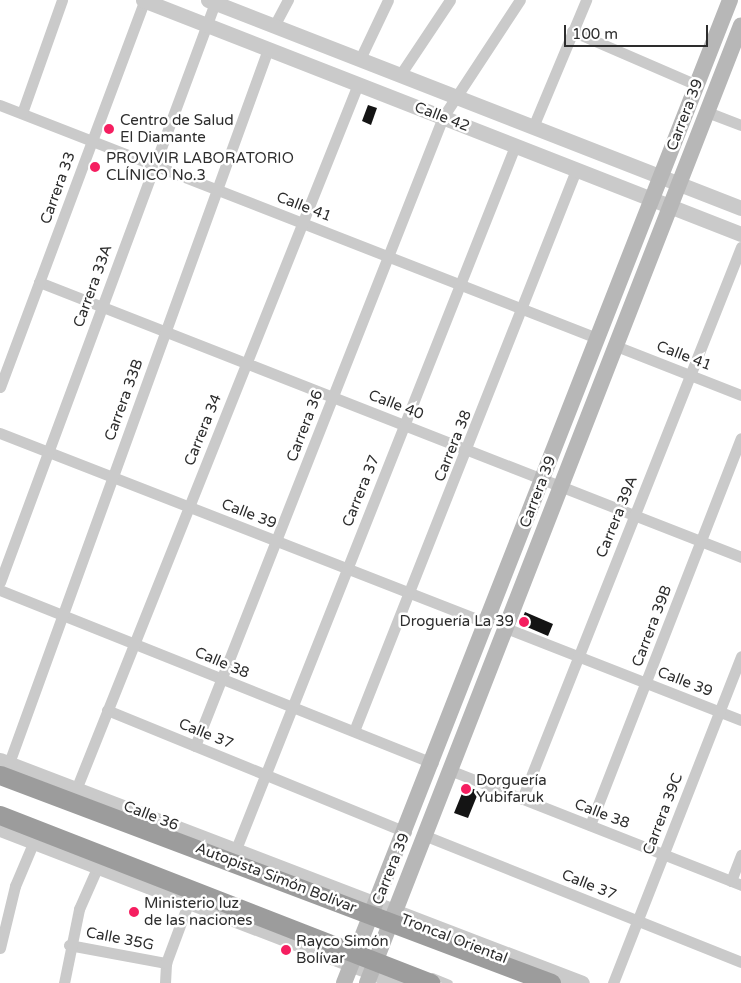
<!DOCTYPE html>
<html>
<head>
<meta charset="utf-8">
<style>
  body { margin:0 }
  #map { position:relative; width:741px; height:983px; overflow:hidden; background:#fff; font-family:"Varela Round",sans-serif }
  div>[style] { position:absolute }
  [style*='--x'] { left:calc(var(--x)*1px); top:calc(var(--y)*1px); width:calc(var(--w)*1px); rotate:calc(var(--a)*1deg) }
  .building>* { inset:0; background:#141414 }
  .service>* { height:5.5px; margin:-2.75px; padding:0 2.75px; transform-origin:2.75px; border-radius:2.75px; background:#cacaca }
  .minor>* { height:11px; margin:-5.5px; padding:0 5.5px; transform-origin:5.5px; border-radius:5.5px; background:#cacaca }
  .tertiary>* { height:15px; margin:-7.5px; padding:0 7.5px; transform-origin:7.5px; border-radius:7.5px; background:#cacaca }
  .secondary>* { height:16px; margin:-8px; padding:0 8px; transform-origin:8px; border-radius:8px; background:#b7b7b7 }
  .trunk>* { height:19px; margin:-9.5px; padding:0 9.5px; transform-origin:9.5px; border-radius:9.5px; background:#9c9c9c }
  .dots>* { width:14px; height:14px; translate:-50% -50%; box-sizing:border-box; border:2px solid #fff; border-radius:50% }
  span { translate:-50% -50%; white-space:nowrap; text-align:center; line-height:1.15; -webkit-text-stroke:5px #fff; paint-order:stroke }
  .street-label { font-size:15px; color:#2d2d2d }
  .poi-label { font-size:15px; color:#2d2d2d }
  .left { translate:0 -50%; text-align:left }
  .right { translate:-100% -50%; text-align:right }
  .scale { position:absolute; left:564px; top:25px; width:144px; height:22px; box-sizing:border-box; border:2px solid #2d2d2d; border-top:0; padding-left:6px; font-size:15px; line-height:18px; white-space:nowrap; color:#2d2d2d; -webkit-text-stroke:4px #fff; paint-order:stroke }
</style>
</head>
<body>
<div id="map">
  <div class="building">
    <div style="clip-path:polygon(368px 105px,377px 108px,371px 125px,362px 121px)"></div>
    <div style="clip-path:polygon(525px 612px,553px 624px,548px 636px,520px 624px)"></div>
    <div style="clip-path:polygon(465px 786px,479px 791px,468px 818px,454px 813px)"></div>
  </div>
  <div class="service">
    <div style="--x:433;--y:976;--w:18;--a:22"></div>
  </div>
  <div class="minor">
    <div style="--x:274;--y:26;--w:30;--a:-62"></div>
    <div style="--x:572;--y:31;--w:136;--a:23.4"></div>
    <div style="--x:360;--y:59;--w:65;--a:-64.6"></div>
    <div style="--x:400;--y:75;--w:90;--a:-56.3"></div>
    <div style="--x:0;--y:105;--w:641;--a:21.32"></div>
    <div style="--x:707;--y:112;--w:36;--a:21"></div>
    <div style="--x:22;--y:113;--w:120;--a:-70.5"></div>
    <div style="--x:533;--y:127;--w:138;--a:-67.3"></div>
    <div style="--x:39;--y:282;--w:754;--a:21.39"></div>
    <div style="--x:616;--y:346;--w:134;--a:21.4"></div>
    <div style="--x:0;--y:387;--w:413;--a:-69.5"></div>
    <div style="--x:0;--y:433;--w:523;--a:21.31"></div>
    <div style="--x:0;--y:582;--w:621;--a:-69.64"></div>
    <div style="--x:0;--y:590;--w:466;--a:21.8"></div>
    <div style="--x:506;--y:628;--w:252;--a:21.4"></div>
    <div style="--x:107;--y:710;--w:323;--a:22.2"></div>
    <div style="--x:354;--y:731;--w:603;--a:-68.41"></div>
    <div style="--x:195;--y:746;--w:676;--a:-68.48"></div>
    <div style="--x:443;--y:117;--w:140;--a:-56.7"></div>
    <div style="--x:9;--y:763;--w:760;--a:-70.06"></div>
    <div style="--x:452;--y:771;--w:311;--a:21.5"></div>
    <div style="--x:77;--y:787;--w:757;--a:-68.21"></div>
    <div style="--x:522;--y:799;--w:594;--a:-68.36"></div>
    <div style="--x:590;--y:825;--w:415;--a:-68.7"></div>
    <div style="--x:426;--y:836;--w:339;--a:21.8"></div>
    <div style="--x:236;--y:849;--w:756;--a:-68.35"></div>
    <div style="--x:731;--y:881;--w:28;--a:-69"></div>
    <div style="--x:69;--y:945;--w:99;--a:10.5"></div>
    <div style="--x:0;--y:948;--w:64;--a:-76.4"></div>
    <div style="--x:15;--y:886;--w:49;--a:-67.1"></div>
    <div style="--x:64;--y:983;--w:76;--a:-78.5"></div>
    <div style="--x:79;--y:909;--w:47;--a:-66.2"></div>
    <div style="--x:165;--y:983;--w:20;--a:-87"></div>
    <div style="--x:166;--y:963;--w:66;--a:-69.6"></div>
    <div style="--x:613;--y:983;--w:351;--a:-68.6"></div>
  </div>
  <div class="tertiary">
    <div style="--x:143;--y:0;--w:642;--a:21.37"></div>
    <div style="--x:208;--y:0;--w:572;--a:21.32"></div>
    <div style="--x:0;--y:760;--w:623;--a:20.96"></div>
    <div style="--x:0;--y:829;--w:428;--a:21.1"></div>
  </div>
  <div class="secondary">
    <div style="--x:344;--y:983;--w:1056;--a:-68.56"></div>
    <div style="--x:367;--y:983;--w:1028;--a:-68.67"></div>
  </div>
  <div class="trunk">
    <div style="--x:0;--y:775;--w:589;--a:20.68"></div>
    <div style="--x:0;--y:815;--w:462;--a:21.3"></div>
  </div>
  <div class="dots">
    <div style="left:109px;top:129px;background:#f51e60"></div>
    <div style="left:95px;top:167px;background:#f51e60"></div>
    <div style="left:524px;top:622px;background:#f51e60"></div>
    <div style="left:466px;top:789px;background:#f51e60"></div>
    <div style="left:134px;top:912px;background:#f51e60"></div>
    <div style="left:286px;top:950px;background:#f51e60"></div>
  </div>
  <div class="street-label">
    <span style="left:685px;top:115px;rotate:-69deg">Carrera 39</span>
    <span style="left:442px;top:117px;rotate:21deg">Calle 42</span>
    <span style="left:58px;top:188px;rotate:-70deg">Carrera 33</span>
    <span style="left:304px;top:207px;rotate:21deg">Calle 41</span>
    <span style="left:93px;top:286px;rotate:-70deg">Carrera 33A</span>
    <span style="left:684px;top:356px;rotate:21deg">Calle 41</span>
    <span style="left:124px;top:400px;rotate:-70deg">Carrera 33B</span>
    <span style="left:396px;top:405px;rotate:21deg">Calle 40</span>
    <span style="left:305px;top:426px;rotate:-69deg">Carrera 36</span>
    <span style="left:203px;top:430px;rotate:-68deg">Carrera 34</span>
    <span style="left:453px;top:446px;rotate:-68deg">Carrera 38</span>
    <span style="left:361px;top:491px;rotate:-68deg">Carrera 37</span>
    <span style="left:538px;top:492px;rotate:-69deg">Carrera 39</span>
    <span style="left:249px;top:514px;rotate:21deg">Calle 39</span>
    <span style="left:617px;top:517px;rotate:-68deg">Carrera 39A</span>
    <span style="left:652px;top:626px;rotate:-69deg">Carrera 39B</span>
    <span style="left:222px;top:663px;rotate:23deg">Calle 38</span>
    <span style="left:685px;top:682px;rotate:21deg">Calle 39</span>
    <span style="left:206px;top:734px;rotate:22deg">Calle 37</span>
    <span style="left:602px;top:814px;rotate:21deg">Calle 38</span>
    <span style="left:663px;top:814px;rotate:-69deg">Carrera 39C</span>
    <span style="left:151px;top:816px;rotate:21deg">Calle 36</span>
    <span style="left:391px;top:869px;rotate:-68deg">Carrera 39</span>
    <span style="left:276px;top:878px;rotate:21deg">Autopista Simón Bolívar</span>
    <span style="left:589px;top:885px;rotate:22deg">Calle 37</span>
    <span style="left:120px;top:939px;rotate:11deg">Calle 35G</span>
    <span style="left:454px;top:939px;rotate:21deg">Troncal Oriental</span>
  </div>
  <div class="poi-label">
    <span class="left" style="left:120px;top:129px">Centro de Salud<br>El Diamante</span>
    <span class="left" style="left:106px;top:167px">PROVIVIR LABORATORIO<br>CLÍNICO No.3</span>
    <span class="right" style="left:514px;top:622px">Droguería La 39</span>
    <span class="left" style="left:476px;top:789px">Dorguería<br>Yubifaruk</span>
    <span class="left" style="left:144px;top:912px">Ministerio luz<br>de las naciones</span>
    <span class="left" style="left:296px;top:950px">Rayco Simón<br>Bolívar</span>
  </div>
  <div class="scale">100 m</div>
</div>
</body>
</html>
